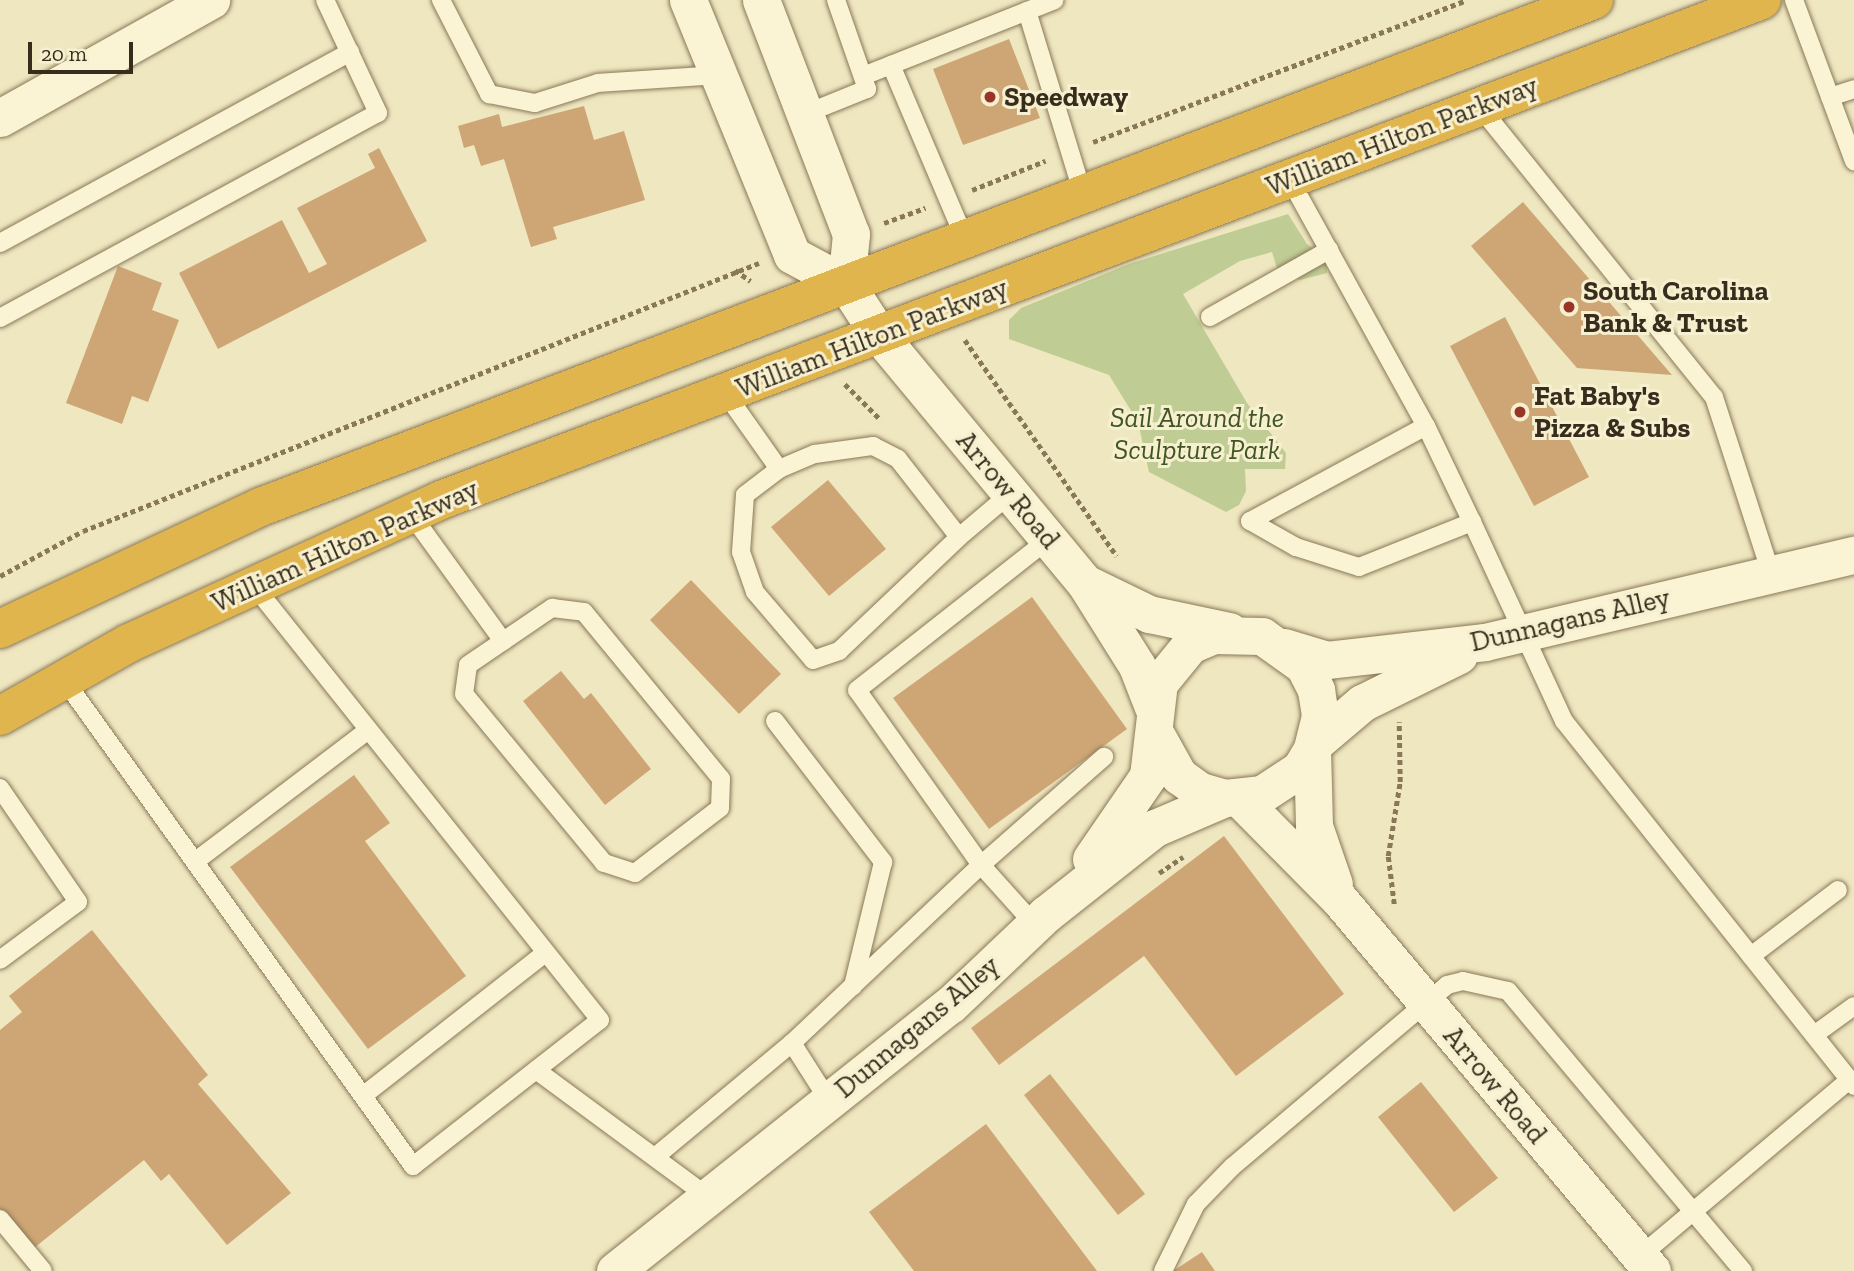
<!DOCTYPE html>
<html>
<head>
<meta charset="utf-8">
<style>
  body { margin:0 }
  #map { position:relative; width:1854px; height:1271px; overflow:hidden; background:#efe7c0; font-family:"Zilla Slab",serif }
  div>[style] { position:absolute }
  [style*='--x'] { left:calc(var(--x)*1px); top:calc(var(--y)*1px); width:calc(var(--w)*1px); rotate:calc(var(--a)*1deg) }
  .green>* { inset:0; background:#bfcd94 }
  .building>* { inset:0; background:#cea675 }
  .path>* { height:4.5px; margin-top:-2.25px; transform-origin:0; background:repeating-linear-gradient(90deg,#897858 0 5px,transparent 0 8.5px) }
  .roads { filter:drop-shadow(0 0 2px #897858) drop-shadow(0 0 2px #897858) }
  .lane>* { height:18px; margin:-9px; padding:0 9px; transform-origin:9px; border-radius:9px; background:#faf3d4 }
  .street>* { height:37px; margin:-18.5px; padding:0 18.5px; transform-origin:18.5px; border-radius:18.5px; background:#faf3d4 }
  .highway>* { height:38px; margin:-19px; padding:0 19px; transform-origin:19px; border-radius:19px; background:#e1b54e }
  .dots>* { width:19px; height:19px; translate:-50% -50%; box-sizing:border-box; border:4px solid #f6f0d0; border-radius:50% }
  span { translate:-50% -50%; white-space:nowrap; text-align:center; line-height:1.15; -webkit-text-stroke:6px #f6f0d0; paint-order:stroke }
  .poi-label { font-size:28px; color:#382d1c; font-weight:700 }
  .left { translate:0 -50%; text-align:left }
  .street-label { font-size:28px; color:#382d1c }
  .park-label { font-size:28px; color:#415522; font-style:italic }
  .scale { position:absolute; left:28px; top:42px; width:105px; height:32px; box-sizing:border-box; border:4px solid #382d1c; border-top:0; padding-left:9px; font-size:21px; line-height:24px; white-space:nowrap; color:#382d1c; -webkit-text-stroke:5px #f6f0d0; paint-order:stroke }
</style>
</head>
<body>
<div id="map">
  <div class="green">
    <div style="clip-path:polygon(1288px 214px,1307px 244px,1325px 257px,1327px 273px,1300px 280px,1277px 268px,1272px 252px,1240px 261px,1183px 294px,1247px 403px,1286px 453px,1285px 469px,1245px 469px,1246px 491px,1239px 505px,1226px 512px,1149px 472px,1138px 422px,1109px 375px,1009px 339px,1009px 320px,1021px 308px,1129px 264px)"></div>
  </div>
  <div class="building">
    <div style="clip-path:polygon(1009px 39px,1040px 118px,963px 145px,933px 69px)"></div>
    <div style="clip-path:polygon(584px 106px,594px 140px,624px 131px,645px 200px,553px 227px,557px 239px,531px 247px,504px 159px,481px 166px,474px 145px,464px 148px,458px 126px,499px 114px,502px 127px)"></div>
    <div style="clip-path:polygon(379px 148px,427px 241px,218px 349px,179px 273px,282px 220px,309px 273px,327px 264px,297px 208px,375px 168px,368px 154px)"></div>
    <div style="clip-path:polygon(1523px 202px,1672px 375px,1577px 368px,1471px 246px)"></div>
    <div style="clip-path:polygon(118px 266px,162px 283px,152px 310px,179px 320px,148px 402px,132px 396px,122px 424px,66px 403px)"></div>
    <div style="clip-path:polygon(1505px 317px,1589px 477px,1534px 506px,1450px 346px)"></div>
    <div style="clip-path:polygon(828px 480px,886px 549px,829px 596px,771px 527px)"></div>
    <div style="clip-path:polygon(691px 580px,781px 674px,739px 714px,650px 620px)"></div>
    <div style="clip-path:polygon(1032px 597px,1127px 729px,989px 829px,893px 698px)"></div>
    <div style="clip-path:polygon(561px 671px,584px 699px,591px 693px,651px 769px,605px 805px,523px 701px)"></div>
    <div style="clip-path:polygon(354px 775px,390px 823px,365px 841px,466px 976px,368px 1049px,230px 867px)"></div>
    <div style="clip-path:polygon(1224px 836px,1344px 994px,1236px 1076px,1144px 956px,999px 1065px,971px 1028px)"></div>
    <div style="clip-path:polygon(92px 930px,208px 1075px,198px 1084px,291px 1193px,227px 1245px,169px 1174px,161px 1181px,144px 1160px,29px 1252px,0 1216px,0 1030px,22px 1012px,9px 996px)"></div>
    <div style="clip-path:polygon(1050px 1074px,1145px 1194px,1118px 1215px,1024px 1095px)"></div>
    <div style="clip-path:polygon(1421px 1082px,1498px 1178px,1454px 1212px,1378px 1117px)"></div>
    <div style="clip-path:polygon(986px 1124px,1097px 1271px,914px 1271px,869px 1212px)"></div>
    <div style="clip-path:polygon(1202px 1252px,1215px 1271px,1173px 1271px)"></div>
  </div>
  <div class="path">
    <div style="--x:1093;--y:142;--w:399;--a:-20.8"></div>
    <div style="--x:972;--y:190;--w:79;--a:-21.7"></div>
    <div style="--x:884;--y:223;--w:44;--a:-20.1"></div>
    <div style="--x:735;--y:270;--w:19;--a:35"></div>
    <div style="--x:965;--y:340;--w:264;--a:54.9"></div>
    <div style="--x:845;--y:384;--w:51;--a:45"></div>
    <div style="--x:0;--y:576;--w:94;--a:-28.5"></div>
    <div style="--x:83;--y:531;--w:727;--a:-21.63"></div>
    <div style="--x:1159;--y:873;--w:29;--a:-34"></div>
    <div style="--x:1394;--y:904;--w:48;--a:-97.1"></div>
    <div style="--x:1388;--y:856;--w:75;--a:-80.8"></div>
    <div style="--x:1400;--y:782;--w:60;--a:-91"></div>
  </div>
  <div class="roads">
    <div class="lane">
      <div style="--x:441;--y:0;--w:106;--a:62.9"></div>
      <div style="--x:489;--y:94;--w:47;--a:11.1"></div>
      <div style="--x:535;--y:103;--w:66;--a:-17.6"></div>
      <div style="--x:598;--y:83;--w:120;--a:-3.8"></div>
      <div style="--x:1794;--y:0;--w:172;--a:69.6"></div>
      <div style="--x:1027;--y:11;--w:191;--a:73"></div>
      <div style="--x:891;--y:65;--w:189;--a:67"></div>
      <div style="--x:863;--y:76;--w:206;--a:-21.6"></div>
      <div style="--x:1830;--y:97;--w:25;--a:-18"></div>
      <div style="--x:1479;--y:106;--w:374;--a:51.1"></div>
      <div style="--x:1714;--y:397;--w:186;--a:72.1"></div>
      <div style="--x:805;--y:114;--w:67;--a:-22"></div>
      <div style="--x:867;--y:89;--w:94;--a:-109.2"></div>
      <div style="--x:1289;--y:178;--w:283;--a:61.1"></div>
      <div style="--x:0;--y:243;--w:399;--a:-28.6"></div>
      <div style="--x:1210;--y:317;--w:137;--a:-29.4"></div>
      <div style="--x:0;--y:318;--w:430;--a:-28.5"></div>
      <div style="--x:378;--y:113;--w:125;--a:-115.1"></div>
      <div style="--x:726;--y:394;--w:92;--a:54.8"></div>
      <div style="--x:779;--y:469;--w:39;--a:-23"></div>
      <div style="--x:815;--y:454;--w:59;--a:-7.9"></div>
      <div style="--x:873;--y:446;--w:28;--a:27"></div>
      <div style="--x:898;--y:459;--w:99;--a:52"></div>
      <div style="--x:959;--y:537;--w:68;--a:-40.2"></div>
      <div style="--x:779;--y:469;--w:43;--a:142.6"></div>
      <div style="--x:745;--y:495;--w:57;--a:94"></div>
      <div style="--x:741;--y:552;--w:42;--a:70.7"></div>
      <div style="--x:755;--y:592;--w:89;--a:49.5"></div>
      <div style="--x:813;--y:660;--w:28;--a:-19"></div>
      <div style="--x:839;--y:651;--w:166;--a:-43.5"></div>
      <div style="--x:411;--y:514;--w:157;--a:54.1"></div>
      <div style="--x:1472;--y:522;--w:106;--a:-115.6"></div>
      <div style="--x:1426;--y:426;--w:200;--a:151.6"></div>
      <div style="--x:1250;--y:521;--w:53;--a:29.5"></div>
      <div style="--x:1296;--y:547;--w:66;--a:17.6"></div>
      <div style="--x:1359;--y:567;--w:122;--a:-21.7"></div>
      <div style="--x:1472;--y:522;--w:219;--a:65.2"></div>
      <div style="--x:1564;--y:721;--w:466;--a:51.5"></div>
      <div style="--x:552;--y:608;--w:32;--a:7"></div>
      <div style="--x:584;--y:612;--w:216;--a:50.6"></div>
      <div style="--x:721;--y:779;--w:29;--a:92"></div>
      <div style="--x:720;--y:808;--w:107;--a:142.6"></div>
      <div style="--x:635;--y:873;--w:33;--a:-162"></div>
      <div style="--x:604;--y:863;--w:219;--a:-129.6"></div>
      <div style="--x:464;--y:694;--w:29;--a:-82"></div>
      <div style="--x:468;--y:665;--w:102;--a:-34.2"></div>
      <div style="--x:65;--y:681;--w:597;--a:54.34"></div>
      <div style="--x:413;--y:1166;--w:237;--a:-38"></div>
      <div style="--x:600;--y:1020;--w:555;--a:-128.56"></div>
      <div style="--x:775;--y:721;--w:178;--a:52.5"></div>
      <div style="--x:883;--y:862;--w:128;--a:103.6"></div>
      <div style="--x:0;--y:788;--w:138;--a:55.6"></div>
      <div style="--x:78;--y:902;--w:97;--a:143.4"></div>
      <div style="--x:197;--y:860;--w:215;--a:-37.2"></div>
      <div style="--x:1035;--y:925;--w:81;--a:-132"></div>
      <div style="--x:981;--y:865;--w:164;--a:-41.3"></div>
      <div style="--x:1751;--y:956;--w:109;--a:-37.2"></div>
      <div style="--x:1814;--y:1035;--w:49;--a:-35.9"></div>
      <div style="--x:536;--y:1070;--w:214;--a:36.4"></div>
      <div style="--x:364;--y:1095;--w:230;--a:-38.1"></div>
      <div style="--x:829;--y:1101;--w:69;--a:-122.5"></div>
      <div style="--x:792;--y:1043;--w:260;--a:-43.3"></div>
      <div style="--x:981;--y:865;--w:214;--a:-125.3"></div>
      <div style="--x:857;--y:690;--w:244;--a:-38.2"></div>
      <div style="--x:655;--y:1157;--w:178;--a:-39.8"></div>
      <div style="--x:0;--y:1219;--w:67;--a:50.4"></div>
      <div style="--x:1639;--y:1257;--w:275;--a:-40.1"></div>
      <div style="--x:1163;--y:1271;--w:75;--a:-63.8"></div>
      <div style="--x:1196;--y:1204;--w:52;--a:-45.8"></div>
      <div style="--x:1232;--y:1167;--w:282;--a:-40.2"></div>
      <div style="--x:1447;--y:985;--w:16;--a:-14"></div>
      <div style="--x:1463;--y:981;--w:46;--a:12.5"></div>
      <div style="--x:1508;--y:991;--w:366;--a:50"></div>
    </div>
    <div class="street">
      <div style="--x:688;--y:0;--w:275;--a:67.8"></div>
      <div style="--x:792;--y:255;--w:61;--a:28.2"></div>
      <div style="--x:846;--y:284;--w:61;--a:57.1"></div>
      <div style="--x:879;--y:335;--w:322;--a:50.3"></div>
      <div style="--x:1085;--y:583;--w:98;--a:57.9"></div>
      <div style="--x:1137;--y:666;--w:44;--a:68.7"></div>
      <div style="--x:761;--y:0;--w:251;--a:69"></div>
      <div style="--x:851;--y:234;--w:50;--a:95.7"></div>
      <div style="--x:0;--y:118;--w:242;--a:-29.2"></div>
      <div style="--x:1089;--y:585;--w:67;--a:25.8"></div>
      <div style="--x:1149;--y:614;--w:82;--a:12"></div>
      <div style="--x:1284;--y:647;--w:45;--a:16.8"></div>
      <div style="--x:1327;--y:660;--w:159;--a:-6.5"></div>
      <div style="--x:1485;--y:642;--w:379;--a:-13.3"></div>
      <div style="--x:1315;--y:743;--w:62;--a:-40.4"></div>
      <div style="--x:1362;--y:703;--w:108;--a:-26.3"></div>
      <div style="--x:1312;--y:749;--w:77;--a:88.5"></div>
      <div style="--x:1314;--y:826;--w:61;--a:71"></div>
      <div style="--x:1239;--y:798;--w:142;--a:45.3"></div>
      <div style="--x:1339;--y:899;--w:486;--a:49.9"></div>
      <div style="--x:1091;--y:859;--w:101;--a:-55.5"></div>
      <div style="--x:1148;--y:776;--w:94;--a:-83.3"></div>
      <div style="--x:1159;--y:683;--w:49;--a:-50.8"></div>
      <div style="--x:1190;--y:645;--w:25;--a:-23"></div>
      <div style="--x:1213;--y:635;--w:49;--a:1.2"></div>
      <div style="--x:1262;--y:636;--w:52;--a:35.5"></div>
      <div style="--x:1304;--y:666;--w:27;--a:63"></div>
      <div style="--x:1316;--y:690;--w:26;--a:81"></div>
      <div style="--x:1320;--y:716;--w:34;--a:104"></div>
      <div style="--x:1312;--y:749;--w:23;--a:121"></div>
      <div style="--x:1300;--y:769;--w:45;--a:146.7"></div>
      <div style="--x:1262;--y:794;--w:37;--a:174"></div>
      <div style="--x:1225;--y:798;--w:26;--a:-164"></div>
      <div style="--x:1200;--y:791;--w:26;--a:-144"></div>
      <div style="--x:1179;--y:776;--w:51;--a:-119.1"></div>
      <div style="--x:615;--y:1271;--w:428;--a:-38.5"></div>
      <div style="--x:950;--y:1005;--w:132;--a:-43.5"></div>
      <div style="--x:1046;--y:914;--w:139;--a:-38.3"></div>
      <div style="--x:1155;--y:828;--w:76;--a:-23.2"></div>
    </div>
    <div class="highway">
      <div style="--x:0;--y:629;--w:290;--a:-25.1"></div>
      <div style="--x:263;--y:506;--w:1424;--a:-20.82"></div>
      <div style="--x:0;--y:716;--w:148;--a:-29.5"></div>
      <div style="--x:129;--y:643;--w:343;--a:-24.6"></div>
      <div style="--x:441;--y:500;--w:1412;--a:-20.73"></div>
    </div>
  </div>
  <div class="dots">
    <div style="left:990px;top:97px;background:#993526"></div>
    <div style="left:1569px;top:307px;background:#993526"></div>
    <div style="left:1520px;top:412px;background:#993526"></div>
  </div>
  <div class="poi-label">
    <span class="left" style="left:1004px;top:97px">Speedway</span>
    <span class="left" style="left:1583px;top:307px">South Carolina<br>Bank &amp; Trust</span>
    <span class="left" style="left:1534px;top:412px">Fat Baby's<br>Pizza &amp; Subs</span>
  </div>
  <div class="street-label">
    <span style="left:1402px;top:136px;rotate:-21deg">William Hilton Parkway</span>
    <span style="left:872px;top:338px;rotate:-21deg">William Hilton Parkway</span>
    <span style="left:1008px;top:490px;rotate:50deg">Arrow Road</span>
    <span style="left:345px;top:546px;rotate:-24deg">William Hilton Parkway</span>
    <span style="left:1570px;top:620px;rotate:-13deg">Dunnagans Alley</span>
    <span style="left:917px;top:1027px;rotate:-40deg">Dunnagans Alley</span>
    <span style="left:1495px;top:1085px;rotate:50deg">Arrow Road</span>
  </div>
  <div class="park-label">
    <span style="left:1197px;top:434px">Sail Around the<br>Sculpture Park</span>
  </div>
  <div class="scale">20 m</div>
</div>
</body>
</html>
